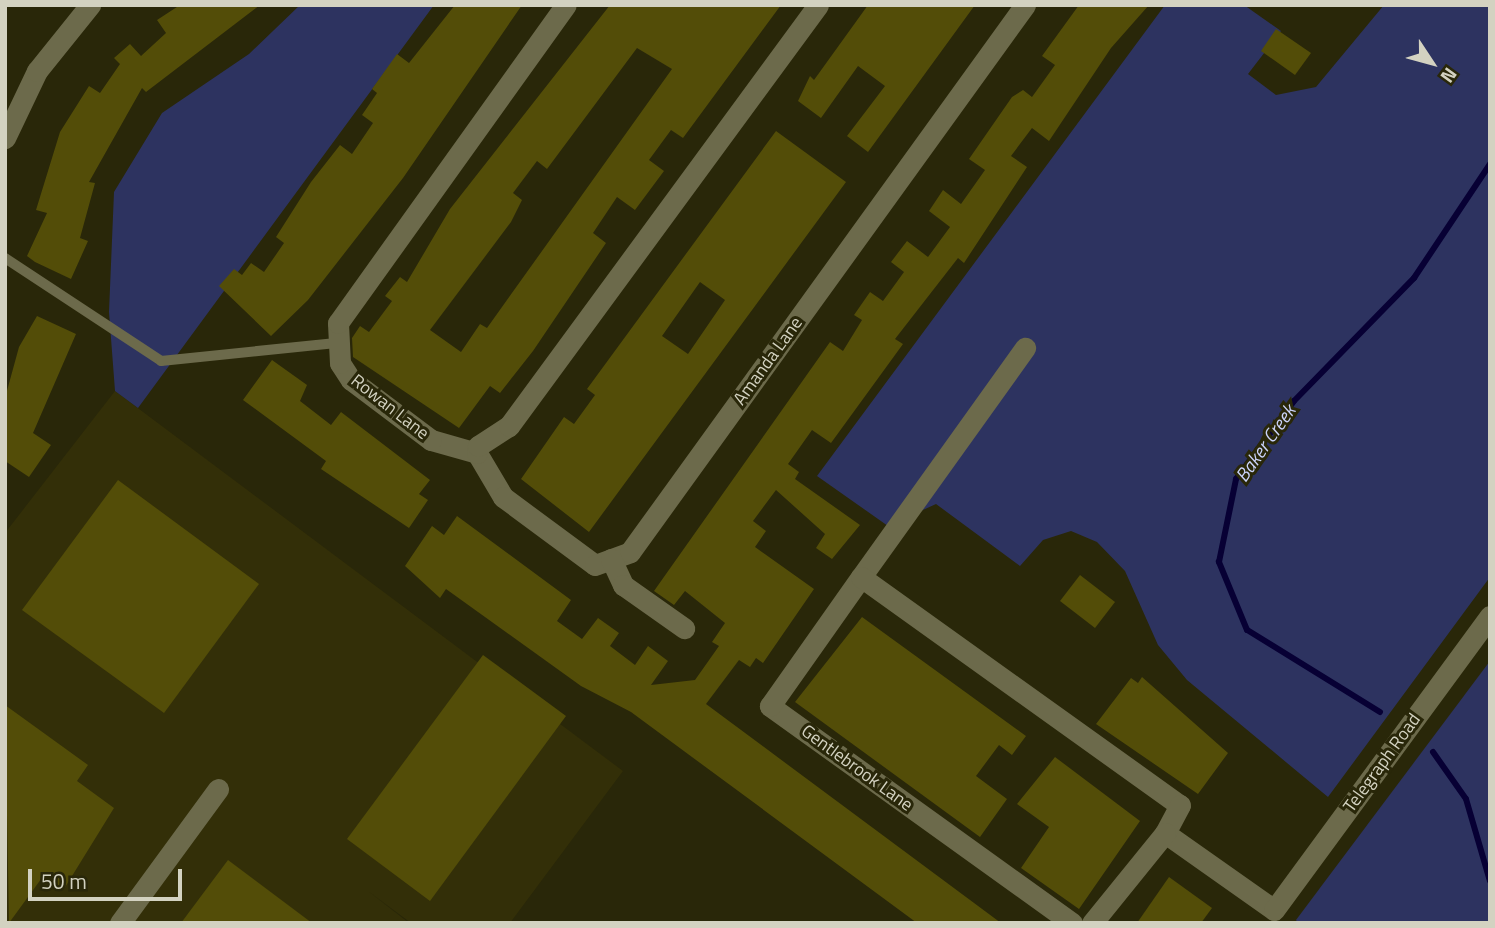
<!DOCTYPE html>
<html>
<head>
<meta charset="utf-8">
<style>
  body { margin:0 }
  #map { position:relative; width:1495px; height:928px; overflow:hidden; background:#292709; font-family:"Titillium Web",sans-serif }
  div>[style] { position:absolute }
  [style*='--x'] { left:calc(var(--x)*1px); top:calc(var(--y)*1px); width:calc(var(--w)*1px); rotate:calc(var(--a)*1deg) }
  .built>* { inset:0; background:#332f08 }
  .green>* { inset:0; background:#2d3360 }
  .stream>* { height:6px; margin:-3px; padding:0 3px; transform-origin:3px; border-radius:3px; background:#070034 }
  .building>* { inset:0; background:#534d08 }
  .lane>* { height:10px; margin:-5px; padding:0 5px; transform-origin:5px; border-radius:5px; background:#6c6a4b }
  .street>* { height:21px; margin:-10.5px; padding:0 10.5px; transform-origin:10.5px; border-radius:10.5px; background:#6c6a4b }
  span { translate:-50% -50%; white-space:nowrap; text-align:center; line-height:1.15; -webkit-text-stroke:6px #292709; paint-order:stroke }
  .street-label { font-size:18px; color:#d3d2c1 }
  .water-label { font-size:19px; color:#cbd3fa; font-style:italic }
  .frame { position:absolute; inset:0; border:7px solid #d3d2c1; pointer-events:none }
  .north { position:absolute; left:1397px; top:28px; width:70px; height:70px; -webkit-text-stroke:5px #292709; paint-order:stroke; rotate:126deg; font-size:19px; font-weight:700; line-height:28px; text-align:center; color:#d3d2c1 }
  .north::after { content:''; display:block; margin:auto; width:24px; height:32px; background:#d3d2c1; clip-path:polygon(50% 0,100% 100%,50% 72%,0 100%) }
  .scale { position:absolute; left:28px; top:869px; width:154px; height:32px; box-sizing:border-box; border:4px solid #d3d2c1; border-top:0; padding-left:9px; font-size:21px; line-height:24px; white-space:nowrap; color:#d3d2c1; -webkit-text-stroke:5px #292709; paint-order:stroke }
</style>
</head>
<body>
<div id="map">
  <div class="built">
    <div style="clip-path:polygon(115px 391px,623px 771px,510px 923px,411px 923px,368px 891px,409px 923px,5px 923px,5px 533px)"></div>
  </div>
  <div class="green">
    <div style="clip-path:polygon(300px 5px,434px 5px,138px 408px,115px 391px,109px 312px,114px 192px,162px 113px,249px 54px)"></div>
    <div style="clip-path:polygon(1165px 5px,1244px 5px,1281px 31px,1248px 74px,1276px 95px,1316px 87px,1384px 5px,1490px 5px,1490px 577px,1328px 797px,1187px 680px,1158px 645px,1125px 571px,1097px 542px,1071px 531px,1043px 540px,1020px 566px,936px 504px,888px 526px,817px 476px)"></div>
    <div style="clip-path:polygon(1490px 661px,1490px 923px,1298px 923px,1296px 920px)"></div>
  </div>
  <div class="stream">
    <div style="--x:1380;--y:712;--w:156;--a:-148.3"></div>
    <div style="--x:1247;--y:630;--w:74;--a:-112.4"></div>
    <div style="--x:1219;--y:562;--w:85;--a:-78.4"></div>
    <div style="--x:1236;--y:479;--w:97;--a:-53.4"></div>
    <div style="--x:1294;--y:401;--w:172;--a:-45.7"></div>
    <div style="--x:1414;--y:278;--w:137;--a:-56.3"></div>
    <div style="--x:1433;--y:752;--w:57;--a:54.9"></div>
    <div style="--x:1466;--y:799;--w:85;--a:73.7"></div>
  </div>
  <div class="building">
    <div style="clip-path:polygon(180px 5px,260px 5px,146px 92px,142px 88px,89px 182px,95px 183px,80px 238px,88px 241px,71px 279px,35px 262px,27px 256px,47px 213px,36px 210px,60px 132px,89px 86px,100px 93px,120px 64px,114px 58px,130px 44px,141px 56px,166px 33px,157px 20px)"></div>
    <div style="clip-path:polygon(455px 5px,522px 5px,403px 178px,308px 300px,271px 336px,219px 286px,234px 269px,242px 275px,251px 263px,264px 272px,284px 243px,276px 237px,311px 182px,340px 145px,352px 154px,373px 123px,362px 115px,377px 93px,372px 89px,397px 54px,409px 63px)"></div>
    <div style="clip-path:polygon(evenodd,610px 5px,781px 5px,683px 138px,671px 130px,649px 160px,664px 171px,635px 210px,617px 197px,593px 233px,606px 243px,533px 351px,500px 393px,490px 386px,459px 428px,353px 357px,352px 338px,360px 326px,369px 332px,392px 301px,385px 296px,400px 277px,407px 282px,450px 209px,610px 5px,637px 48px,672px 69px,487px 328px,480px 324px,461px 352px,430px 330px,511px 222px,522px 200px,513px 193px,537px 161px,547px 169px,637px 48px)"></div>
    <div style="clip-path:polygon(868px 5px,975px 5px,868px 152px,847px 136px,885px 86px,858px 66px,821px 118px,798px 101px,810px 76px,814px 80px)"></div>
    <div style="clip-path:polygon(1079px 5px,1149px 5px,1111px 48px,1049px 141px,1032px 128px,1011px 156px,1027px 167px,964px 263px,958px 258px,895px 339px,903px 344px,831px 443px,812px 430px,788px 464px,799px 472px,795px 479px,860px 525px,832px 559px,816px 548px,825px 534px,776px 490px,753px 521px,766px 531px,755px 547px,814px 589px,763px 663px,756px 658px,750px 667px,739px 660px,706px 704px,1001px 923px,917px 923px,631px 712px,581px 686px,446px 589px,440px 598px,405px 566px,432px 526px,444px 535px,457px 516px,571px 600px,557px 621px,582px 639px,598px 618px,619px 633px,610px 646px,635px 665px,648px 646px,668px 661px,651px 685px,695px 680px,719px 646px,712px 642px,725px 623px,685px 591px,674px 605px,654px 591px,830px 342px,843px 351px,862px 320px,854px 315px,870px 292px,883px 301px,904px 272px,891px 262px,907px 241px,928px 257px,950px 227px,929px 211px,943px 190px,961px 204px,985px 170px,969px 159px,1012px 97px,1023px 90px,1032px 97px,1055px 65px,1042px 56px)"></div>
    <div style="clip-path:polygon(1276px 29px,1311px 53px,1295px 75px,1261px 51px)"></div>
    <div style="clip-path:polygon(evenodd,776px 131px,846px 182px,589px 532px,521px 479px,564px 417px,574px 424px,595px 395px,587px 389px,776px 131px,700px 282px,725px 300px,688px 354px,662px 336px,700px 282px)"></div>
    <div style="clip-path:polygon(37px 316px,76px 334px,33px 433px,51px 445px,29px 477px,5px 461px,5px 398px,19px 347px)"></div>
    <div style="clip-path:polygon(272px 360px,307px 385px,300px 401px,331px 425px,341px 412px,430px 480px,419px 494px,428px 500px,409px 528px,321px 469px,326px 461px,243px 400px)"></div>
    <div style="clip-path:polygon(118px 480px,259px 584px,164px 713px,22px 610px)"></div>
    <div style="clip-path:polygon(1080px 575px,1115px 602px,1095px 628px,1060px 601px)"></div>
    <div style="clip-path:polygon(862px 617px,1026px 736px,1012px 755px,999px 745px,976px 776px,1007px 799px,980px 837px,795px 702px)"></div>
    <div style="clip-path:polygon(483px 655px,566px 716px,430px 901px,347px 839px)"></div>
    <div style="clip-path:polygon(1142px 677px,1228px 753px,1198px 794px,1096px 724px,1131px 678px,1138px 683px)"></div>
    <div style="clip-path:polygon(5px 705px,88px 765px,77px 781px,114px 808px,64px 889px,44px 875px,9px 923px)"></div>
    <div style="clip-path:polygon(1055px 757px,1140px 821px,1079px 909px,1021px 868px,1049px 827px,1017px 804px)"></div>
    <div style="clip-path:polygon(228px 860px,312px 923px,181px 923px)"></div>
    <div style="clip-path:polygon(1169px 877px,1212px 908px,1201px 923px,1137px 923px)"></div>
  </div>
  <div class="lane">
    <div style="--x:5;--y:258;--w:187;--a:33.4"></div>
    <div style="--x:161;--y:361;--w:176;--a:-5.9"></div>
  </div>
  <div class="street">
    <div style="--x:5;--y:138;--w:74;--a:-64.5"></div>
    <div style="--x:37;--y:71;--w:85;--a:-51.2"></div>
    <div style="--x:477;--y:453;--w:51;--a:59.4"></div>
    <div style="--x:503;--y:497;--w:114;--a:36.5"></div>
    <div style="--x:595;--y:565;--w:37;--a:-20"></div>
    <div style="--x:630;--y:552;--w:675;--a:-54.17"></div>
    <div style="--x:477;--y:453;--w:48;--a:-164.2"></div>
    <div style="--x:431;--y:440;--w:100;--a:-143.1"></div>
    <div style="--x:351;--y:380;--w:20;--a:-123"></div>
    <div style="--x:340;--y:363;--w:40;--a:-92.9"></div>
    <div style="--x:338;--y:323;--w:391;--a:-54.4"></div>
    <div style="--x:477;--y:453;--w:7;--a:-82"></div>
    <div style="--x:478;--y:446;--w:37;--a:-33"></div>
    <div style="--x:509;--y:426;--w:522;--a:-53.72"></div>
    <div style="--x:611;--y:559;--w:29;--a:65"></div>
    <div style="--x:623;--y:585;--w:75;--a:35.2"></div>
    <div style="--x:861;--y:577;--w:282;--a:-54.4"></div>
    <div style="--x:1165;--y:833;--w:133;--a:35.2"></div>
    <div style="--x:1274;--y:910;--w:365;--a:-53.7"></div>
    <div style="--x:120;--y:923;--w:166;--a:-53.8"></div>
    <div style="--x:1072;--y:923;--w:372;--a:-144.3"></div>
    <div style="--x:770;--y:706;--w:158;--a:-54.8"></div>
    <div style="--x:861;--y:577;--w:392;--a:35.6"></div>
    <div style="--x:1180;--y:805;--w:32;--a:118"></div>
    <div style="--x:1165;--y:833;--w:116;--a:129"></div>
  </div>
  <div class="street-label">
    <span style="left:768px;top:361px;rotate:-54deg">Amanda Lane</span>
    <span style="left:390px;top:407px;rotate:38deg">Rowan Lane</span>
    <span style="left:1382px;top:763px;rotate:-54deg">Telegraph Road</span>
    <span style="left:857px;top:768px;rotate:36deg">Gentlebrook Lane</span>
  </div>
  <div class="water-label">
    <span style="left:1265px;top:443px;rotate:-55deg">Baker Creek</span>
  </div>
  <div class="frame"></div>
  <div class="north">N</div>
  <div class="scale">50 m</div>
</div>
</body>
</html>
